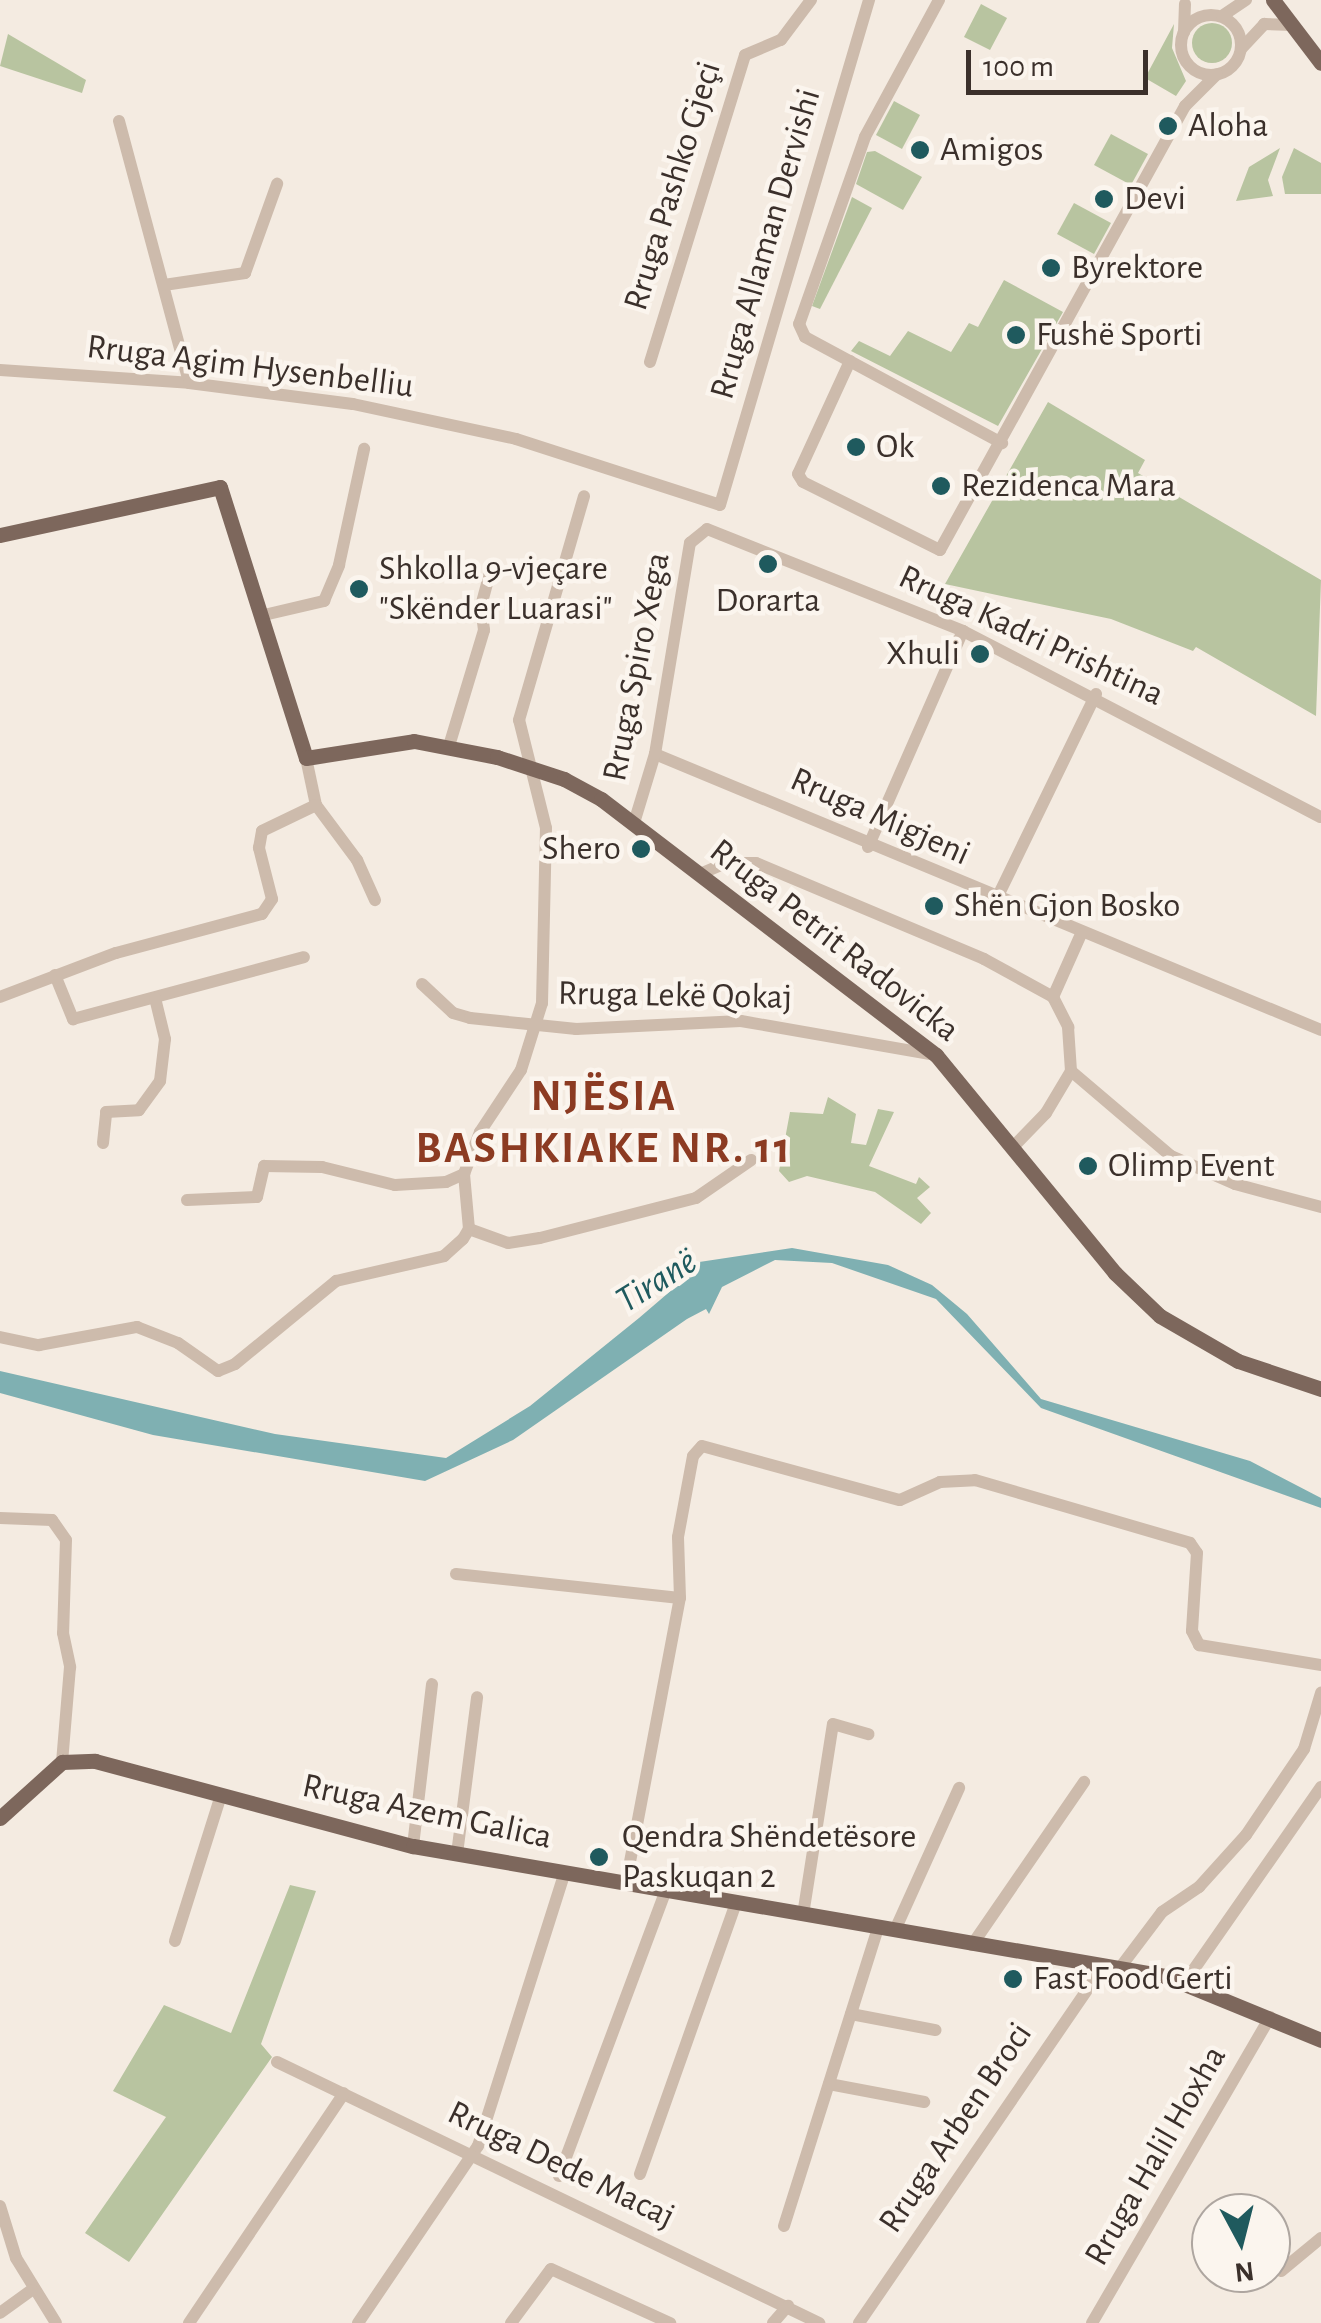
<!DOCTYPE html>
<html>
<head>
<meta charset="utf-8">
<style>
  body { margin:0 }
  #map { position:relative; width:1321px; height:2323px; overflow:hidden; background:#f4ebe1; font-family:"Alegreya Sans",sans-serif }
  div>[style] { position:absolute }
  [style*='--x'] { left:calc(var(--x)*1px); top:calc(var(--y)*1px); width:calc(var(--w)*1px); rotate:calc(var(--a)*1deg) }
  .green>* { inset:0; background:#b8c4a0 }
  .round { border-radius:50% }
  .water>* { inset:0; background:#7fb0b2 }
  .minor>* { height:12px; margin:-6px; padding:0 6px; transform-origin:6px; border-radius:6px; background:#cdbbac }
  .minor>.ring { margin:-6px; padding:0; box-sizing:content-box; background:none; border:12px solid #cdbbac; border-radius:50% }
  .major>* { height:15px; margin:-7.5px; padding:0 7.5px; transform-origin:7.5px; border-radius:7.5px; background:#7d675c }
  .dots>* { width:28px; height:28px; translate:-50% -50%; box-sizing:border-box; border:5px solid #fbf5ee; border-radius:50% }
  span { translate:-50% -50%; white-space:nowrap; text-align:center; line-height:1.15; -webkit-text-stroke:9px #fbf5ee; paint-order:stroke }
  .poi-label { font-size:35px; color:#3b302b }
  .left { translate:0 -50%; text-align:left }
  .right { translate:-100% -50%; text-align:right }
  .street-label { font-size:35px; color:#3b302b }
  .water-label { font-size:38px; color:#1f5a5e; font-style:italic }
  .district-label { font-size:45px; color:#8c3b22; font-weight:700; letter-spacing:2.5px }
  .north { position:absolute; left:1191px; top:2193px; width:100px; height:100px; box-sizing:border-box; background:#fbf5ee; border:2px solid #aea6a0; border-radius:50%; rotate:173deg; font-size:28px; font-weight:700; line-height:40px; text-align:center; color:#3b302b }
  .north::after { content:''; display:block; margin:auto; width:35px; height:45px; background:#1f5a5e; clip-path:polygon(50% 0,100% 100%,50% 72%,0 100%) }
  .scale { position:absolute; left:966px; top:50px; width:182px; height:45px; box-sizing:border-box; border:5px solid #3b302b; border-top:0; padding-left:12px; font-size:30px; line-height:35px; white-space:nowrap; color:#3b302b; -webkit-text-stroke:8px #fbf5ee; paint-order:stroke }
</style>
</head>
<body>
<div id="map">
  <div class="green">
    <div style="clip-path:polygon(981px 4px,1007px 18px,990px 50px,964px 37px)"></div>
    <div class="round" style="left:1192px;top:23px;width:40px;height:40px"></div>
    <div style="clip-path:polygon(1174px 24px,1172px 48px,1186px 81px,1176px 96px,1145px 78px)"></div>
    <div style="clip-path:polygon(8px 34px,86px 80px,82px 93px,0 66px)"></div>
    <div style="clip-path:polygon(894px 101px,920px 115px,902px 149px,876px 135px)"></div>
    <div style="clip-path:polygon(1111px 134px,1148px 154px,1131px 185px,1094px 165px)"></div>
    <div style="clip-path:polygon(1280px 148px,1268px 180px,1273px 196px,1236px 201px,1249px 167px)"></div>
    <div style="clip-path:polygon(1294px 148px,1321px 163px,1321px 194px,1285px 194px,1282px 177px)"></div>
    <div style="clip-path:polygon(875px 151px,922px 177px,903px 210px,856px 184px,867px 152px)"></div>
    <div style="clip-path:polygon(852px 197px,872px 208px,820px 309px,812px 306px)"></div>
    <div style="clip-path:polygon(1074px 203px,1111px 223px,1094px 254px,1057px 234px)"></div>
    <div style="clip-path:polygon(1004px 280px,1063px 312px,998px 426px,851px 351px,859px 341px,890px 356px,908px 331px,951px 352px,969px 323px,978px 327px)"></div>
    <div style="clip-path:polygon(1048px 402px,1145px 460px,1138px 473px,1321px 580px,1316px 716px,1196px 647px,1193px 651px,1111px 619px,945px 584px)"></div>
    <div style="clip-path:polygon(828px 1097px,856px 1114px,851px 1143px,866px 1145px,878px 1109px,894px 1112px,869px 1166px,916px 1184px,919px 1177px,930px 1187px,917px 1198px,931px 1213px,921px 1224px,875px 1192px,807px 1176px,789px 1182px,779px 1171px,790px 1112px,823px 1114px)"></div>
    <div style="clip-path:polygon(290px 1885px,316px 1891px,261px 2044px,272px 2057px,129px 2262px,85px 2233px,166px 2117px,113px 2091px,164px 2005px,231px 2033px)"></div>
  </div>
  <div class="water">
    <div style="clip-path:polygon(792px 1248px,888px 1265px,932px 1285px,967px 1314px,1041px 1399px,1250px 1461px,1321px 1498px,1321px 1508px,1041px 1408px,936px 1299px,832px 1263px,775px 1260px,722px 1287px,709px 1314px,706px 1309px,687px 1319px,513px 1440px,425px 1481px,153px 1435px,0 1393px,0 1371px,275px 1434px,446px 1458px,530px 1406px,639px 1318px,674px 1288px,686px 1264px)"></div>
  </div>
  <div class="minor">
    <div style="--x:939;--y:0;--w:156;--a:118.4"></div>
    <div style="--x:865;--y:137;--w:198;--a:109.4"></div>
    <div style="--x:799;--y:324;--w:14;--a:65"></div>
    <div style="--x:805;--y:337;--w:224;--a:28.3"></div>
    <div class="ring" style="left:1181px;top:15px;width:48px;height:48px"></div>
    <div style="--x:1222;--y:16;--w:29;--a:-34"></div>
    <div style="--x:1184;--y:32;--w:28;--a:-88"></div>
    <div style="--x:1242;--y:48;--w:33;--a:-47"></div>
    <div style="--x:1264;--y:24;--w:28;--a:2"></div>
    <div style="--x:119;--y:121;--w:271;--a:75"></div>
    <div style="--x:164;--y:285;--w:82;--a:-8.4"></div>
    <div style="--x:245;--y:273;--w:95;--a:-70.2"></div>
    <div style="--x:850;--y:361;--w:124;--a:114.7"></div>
    <div style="--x:798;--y:474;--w:9;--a:58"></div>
    <div style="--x:803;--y:482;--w:153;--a:26.4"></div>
    <div style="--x:940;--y:550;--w:507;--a:-61.11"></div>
    <div style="--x:1185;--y:106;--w:45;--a:-45"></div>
    <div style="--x:650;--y:362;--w:321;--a:-72.8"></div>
    <div style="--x:745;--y:55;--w:39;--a:-23"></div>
    <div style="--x:781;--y:40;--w:50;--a:-53.1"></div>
    <div style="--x:0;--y:370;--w:189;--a:3.9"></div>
    <div style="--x:189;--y:383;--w:165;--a:7.3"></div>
    <div style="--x:353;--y:404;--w:167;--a:12.1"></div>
    <div style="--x:516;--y:439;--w:214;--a:17.9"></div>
    <div style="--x:720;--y:505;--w:527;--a:-73.56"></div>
    <div style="--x:264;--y:615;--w:62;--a:-13.1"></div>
    <div style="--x:324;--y:601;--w:39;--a:-67"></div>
    <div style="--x:339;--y:565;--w:119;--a:-77.8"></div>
    <div style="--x:449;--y:746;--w:121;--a:-73.2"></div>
    <div style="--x:484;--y:630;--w:24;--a:-97"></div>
    <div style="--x:481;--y:606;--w:42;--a:-75"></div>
    <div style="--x:655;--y:754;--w:721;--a:22.51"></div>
    <div style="--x:306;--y:758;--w:48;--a:78"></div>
    <div style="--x:316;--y:805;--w:69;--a:53.3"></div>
    <div style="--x:357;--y:860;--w:44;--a:65.8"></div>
    <div style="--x:634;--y:823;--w:72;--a:-73.1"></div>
    <div style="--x:655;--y:754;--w:214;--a:-80.6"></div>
    <div style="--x:690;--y:543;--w:22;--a:-39"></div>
    <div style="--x:707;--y:529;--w:276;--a:21.7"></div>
    <div style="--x:963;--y:631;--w:403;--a:27.5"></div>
    <div style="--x:868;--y:847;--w:236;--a:-66.3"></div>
    <div style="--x:700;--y:874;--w:28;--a:-23"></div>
    <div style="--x:726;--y:863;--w:30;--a:0"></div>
    <div style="--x:756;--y:863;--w:247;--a:22.8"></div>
    <div style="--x:984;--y:959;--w:79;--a:28.8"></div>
    <div style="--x:1053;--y:997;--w:34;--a:63"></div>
    <div style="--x:1068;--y:1027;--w:44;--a:86.1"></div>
    <div style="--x:1071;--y:1071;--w:49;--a:120.8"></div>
    <div style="--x:1046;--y:1113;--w:46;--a:134.1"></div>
    <div style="--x:996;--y:900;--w:229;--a:-64.1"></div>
    <div style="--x:55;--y:975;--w:48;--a:67.8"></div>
    <div style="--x:73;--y:1019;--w:239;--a:-15"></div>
    <div style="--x:422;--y:984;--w:42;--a:43.1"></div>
    <div style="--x:453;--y:1013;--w:18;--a:16"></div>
    <div style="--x:470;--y:1018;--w:107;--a:5.9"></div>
    <div style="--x:576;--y:1029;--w:165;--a:-2.8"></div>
    <div style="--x:741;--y:1021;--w:198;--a:9.9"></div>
    <div style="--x:0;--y:997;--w:124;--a:-20.8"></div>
    <div style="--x:116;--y:953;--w:151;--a:-15"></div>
    <div style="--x:262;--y:914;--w:18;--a:-56"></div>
    <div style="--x:272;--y:899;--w:53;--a:-104.3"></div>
    <div style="--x:259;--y:848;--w:17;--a:-80"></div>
    <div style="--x:262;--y:831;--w:60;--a:-25.7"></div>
    <div style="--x:1053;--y:997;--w:69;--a:-66"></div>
    <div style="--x:1071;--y:1071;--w:131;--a:40.4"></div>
    <div style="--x:1171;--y:1156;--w:70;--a:23.6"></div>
    <div style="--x:1235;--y:1184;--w:89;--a:15"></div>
    <div style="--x:103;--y:1143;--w:31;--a:-84"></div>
    <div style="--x:106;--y:1112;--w:33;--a:-3"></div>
    <div style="--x:139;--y:1110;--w:36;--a:-54"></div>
    <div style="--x:160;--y:1081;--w:42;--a:-83.2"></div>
    <div style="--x:165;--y:1039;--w:42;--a:-103.7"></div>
    <div style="--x:187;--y:1200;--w:70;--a:-2.5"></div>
    <div style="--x:257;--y:1197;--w:32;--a:-77"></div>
    <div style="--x:264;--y:1166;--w:58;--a:1"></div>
    <div style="--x:322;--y:1167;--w:75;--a:13.9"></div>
    <div style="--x:395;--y:1185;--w:51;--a:-3.4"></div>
    <div style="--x:446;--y:1182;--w:20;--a:-24"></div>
    <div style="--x:469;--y:1229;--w:41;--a:19.7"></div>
    <div style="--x:508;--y:1243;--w:32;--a:-9"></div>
    <div style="--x:540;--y:1238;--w:161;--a:-14.4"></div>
    <div style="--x:696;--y:1198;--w:67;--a:-34.6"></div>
    <div style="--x:0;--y:1337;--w:40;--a:12"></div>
    <div style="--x:39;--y:1345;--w:100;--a:-10.4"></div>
    <div style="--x:137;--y:1327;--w:44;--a:21.3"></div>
    <div style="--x:178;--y:1343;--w:49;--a:35"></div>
    <div style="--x:218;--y:1371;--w:18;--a:-22"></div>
    <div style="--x:235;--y:1364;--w:131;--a:-39.4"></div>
    <div style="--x:336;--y:1281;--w:111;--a:-13"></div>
    <div style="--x:444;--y:1256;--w:25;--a:-42"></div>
    <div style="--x:463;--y:1239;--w:12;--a:-59"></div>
    <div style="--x:469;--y:1229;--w:55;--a:-95.2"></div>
    <div style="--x:464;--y:1174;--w:45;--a:-69.1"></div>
    <div style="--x:480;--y:1132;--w:74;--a:-56.5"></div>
    <div style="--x:521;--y:1070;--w:70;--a:-72.6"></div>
    <div style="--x:542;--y:1003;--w:175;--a:-88.7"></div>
    <div style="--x:546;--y:828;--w:111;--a:-104"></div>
    <div style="--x:519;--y:720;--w:233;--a:-73.8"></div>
    <div style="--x:0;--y:1518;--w:52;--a:2.2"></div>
    <div style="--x:52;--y:1520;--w:24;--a:55"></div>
    <div style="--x:66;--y:1540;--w:93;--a:91.8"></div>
    <div style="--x:63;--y:1633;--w:35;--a:78"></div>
    <div style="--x:70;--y:1667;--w:95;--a:94.8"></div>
    <div style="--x:456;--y:1574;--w:225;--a:6.1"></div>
    <div style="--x:413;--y:1846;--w:163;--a:-83.3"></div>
    <div style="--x:457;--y:1854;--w:158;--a:-82.7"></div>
    <div style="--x:626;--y:1883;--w:290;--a:-79.3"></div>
    <div style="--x:680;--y:1598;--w:61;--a:-91.9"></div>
    <div style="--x:678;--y:1537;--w:82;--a:-79.5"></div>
    <div style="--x:693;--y:1456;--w:13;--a:-48"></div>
    <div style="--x:702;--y:1446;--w:205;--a:15.3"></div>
    <div style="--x:900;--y:1500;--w:44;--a:-24.2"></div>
    <div style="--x:940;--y:1482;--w:35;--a:-3"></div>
    <div style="--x:975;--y:1480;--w:224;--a:16.3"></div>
    <div style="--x:1190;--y:1543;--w:12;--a:55"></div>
    <div style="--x:1197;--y:1553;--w:78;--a:93.7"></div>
    <div style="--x:1192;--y:1631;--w:16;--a:63"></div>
    <div style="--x:1199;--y:1645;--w:124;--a:9.3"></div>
    <div style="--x:803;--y:1915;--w:193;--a:-81.1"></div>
    <div style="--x:833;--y:1724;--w:37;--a:16"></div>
    <div style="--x:895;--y:1930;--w:156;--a:-65.7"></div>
    <div style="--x:175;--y:1941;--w:153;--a:-72.5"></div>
    <div style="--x:972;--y:1945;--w:198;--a:-55.5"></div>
    <div style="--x:1119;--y:1969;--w:71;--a:-53"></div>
    <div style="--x:1162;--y:1912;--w:45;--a:-34"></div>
    <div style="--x:1199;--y:1887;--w:70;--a:-47.9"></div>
    <div style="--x:1246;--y:1835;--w:104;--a:-56"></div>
    <div style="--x:1304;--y:1749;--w:59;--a:-73.1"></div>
    <div style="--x:1185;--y:1982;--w:238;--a:-55.1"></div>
    <div style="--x:851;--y:2014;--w:86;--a:10.8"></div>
    <div style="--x:277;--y:2062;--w:602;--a:25.71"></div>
    <div style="--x:829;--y:2084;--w:97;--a:10.7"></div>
    <div style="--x:640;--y:2174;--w:288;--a:-70.5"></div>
    <div style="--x:559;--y:2176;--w:305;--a:-69.5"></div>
    <div style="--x:0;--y:2206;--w:54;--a:72.9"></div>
    <div style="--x:16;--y:2258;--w:76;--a:58.4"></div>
    <div style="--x:784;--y:2226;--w:312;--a:-72.5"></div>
    <div style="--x:1281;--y:2271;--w:52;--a:-39.5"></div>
    <div style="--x:0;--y:2313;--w:39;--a:-36"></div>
    <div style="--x:189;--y:2323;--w:277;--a:-56"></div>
    <div style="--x:358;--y:2323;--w:214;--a:-55.9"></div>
    <div style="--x:478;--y:2146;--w:287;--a:-72.4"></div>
    <div style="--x:511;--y:2323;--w:67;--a:-53.5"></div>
    <div style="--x:551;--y:2269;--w:131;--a:24.4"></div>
    <div style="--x:773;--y:2323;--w:23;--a:-49"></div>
    <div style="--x:859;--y:2323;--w:432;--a:-55.6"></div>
    <div style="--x:1092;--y:2323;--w:354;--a:-59.8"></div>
  </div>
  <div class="major">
    <div style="--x:1273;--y:0;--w:79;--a:52.7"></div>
    <div style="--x:0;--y:535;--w:225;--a:-12.3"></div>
    <div style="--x:220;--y:487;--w:284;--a:72.4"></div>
    <div style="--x:306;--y:758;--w:109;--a:-8.9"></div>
    <div style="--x:414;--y:741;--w:85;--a:10.9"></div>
    <div style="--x:497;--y:757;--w:71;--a:18.2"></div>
    <div style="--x:564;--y:779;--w:42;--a:28.4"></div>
    <div style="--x:601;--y:799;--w:422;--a:37.4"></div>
    <div style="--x:936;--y:1055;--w:282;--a:50.6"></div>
    <div style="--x:1115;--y:1273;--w:62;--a:43.7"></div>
    <div style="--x:1160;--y:1316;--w:90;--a:30"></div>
    <div style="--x:1238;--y:1361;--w:88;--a:18.6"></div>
    <div style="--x:0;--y:1818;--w:84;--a:-42.1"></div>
    <div style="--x:62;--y:1762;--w:33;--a:-2"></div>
    <div style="--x:95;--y:1761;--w:329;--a:15"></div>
    <div style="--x:413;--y:1846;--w:763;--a:9.81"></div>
    <div style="--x:1165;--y:1976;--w:169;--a:22.3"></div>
  </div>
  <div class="dots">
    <div style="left:1168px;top:126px;background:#1f5a5e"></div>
    <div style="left:920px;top:150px;background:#1f5a5e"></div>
    <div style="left:1104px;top:199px;background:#1f5a5e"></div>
    <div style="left:1051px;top:268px;background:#1f5a5e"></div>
    <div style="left:1016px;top:335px;background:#1f5a5e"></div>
    <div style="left:856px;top:447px;background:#1f5a5e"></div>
    <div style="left:941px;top:486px;background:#1f5a5e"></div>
    <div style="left:768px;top:564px;background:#1f5a5e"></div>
    <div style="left:359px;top:589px;background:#1f5a5e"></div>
    <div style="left:980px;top:654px;background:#1f5a5e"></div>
    <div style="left:641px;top:849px;background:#1f5a5e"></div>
    <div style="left:934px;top:906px;background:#1f5a5e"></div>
    <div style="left:1088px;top:1166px;background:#1f5a5e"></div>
    <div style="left:599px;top:1857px;background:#1f5a5e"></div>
    <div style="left:1013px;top:1979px;background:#1f5a5e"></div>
  </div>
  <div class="poi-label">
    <span class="left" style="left:1188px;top:126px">Aloha</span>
    <span class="left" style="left:940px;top:150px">Amigos</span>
    <span class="left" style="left:1124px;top:199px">Devi</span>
    <span class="left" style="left:1071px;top:268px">Byrektore</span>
    <span class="left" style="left:1036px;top:335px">Fushë Sporti</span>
    <span class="left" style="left:876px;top:447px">Ok</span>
    <span class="left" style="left:961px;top:486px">Rezidenca Mara</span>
    <span class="left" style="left:379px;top:589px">Shkolla 9-vjeçare<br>"Skënder Luarasi"</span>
    <span style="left:768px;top:601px">Dorarta</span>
    <span class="right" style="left:960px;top:654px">Xhuli</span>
    <span class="right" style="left:621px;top:849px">Shero</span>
    <span class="left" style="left:954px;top:906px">Shën Gjon Bosko</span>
    <span class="left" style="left:1108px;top:1166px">Olimp Event</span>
    <span class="left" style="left:622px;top:1857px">Qendra Shëndetësore<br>Paskuqan 2</span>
    <span class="left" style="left:1033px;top:1979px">Fast Food Gerti</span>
  </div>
  <div class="street-label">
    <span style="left:673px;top:186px;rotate:-73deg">Rruga Pashko Gjeçi</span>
    <span style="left:766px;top:244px;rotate:-74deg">Rruga Allaman Dervishi</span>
    <span style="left:250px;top:367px;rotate:7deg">Rruga Agim Hysenbelliu</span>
    <span style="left:1031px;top:636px;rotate:25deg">Rruga Kadri Prishtina</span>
    <span style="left:637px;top:667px;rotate:-79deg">Rruga Spiro Xega</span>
    <span style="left:880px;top:817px;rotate:24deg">Rruga Migjeni</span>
    <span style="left:834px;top:941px;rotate:38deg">Rruga Petrit Radovicka</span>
    <span style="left:675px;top:996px;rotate:1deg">Rruga Lekë Qokaj</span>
    <span style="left:427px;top:1812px;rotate:12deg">Rruga Azem Galica</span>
    <span style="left:956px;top:2128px;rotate:-56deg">Rruga Arben Broci</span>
    <span style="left:1156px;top:2156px;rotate:-60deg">Rruga Halil Hoxha</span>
    <span style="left:561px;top:2165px;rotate:26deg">Rruga Dede Macaj</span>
  </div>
  <div class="water-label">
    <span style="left:657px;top:1282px;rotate:-32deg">Tiranë</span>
  </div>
  <div class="district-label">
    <span style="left:604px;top:1123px">NJËSIA<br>BASHKIAKE NR. 11</span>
  </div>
  <div class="north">N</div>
  <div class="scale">100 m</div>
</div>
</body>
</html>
